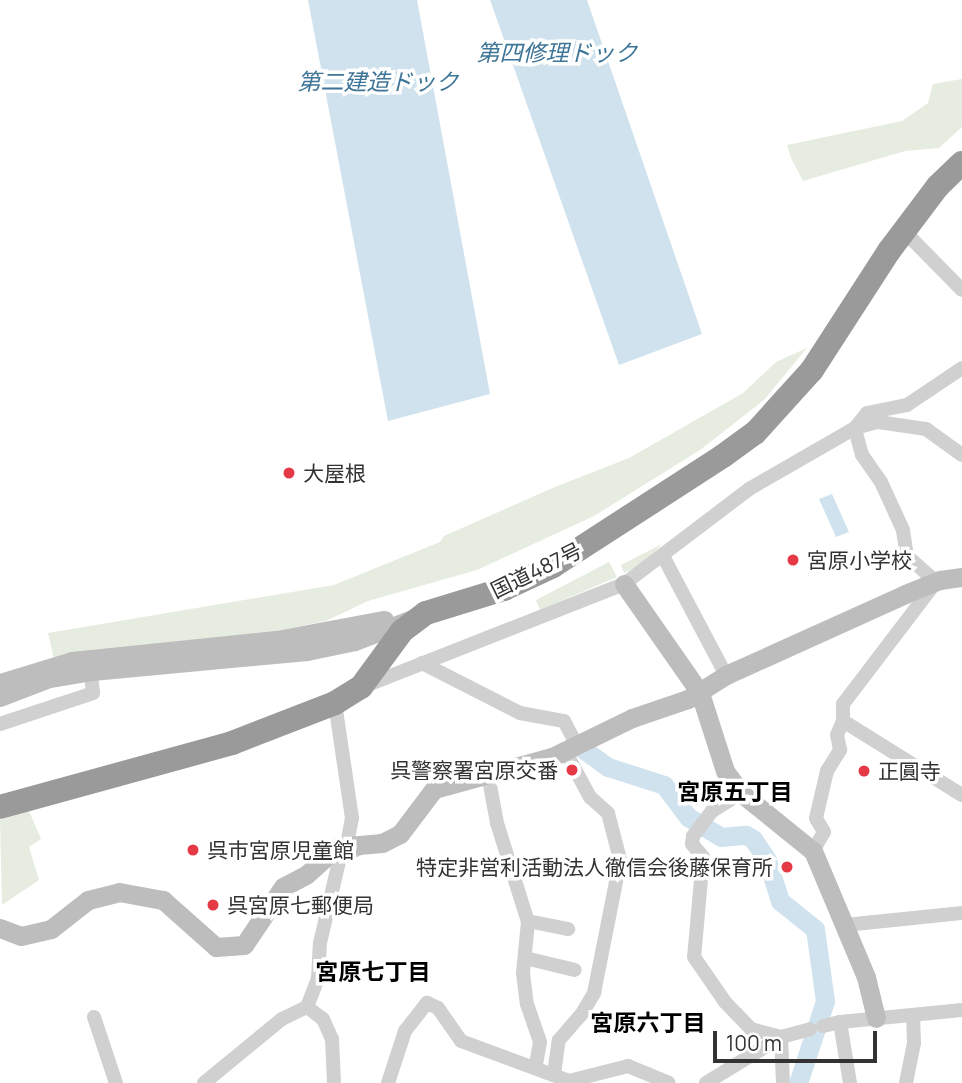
<!DOCTYPE html>
<html>
<head>
<meta charset="utf-8">
<style>
  body { margin:0 }
  #map { position:relative; width:962px; height:1083px; overflow:hidden; background:#fff; font-family:Manrope,"Noto Sans JP",sans-serif }
  div>[style] { position:absolute }
  [style*='--x'] { left:calc(var(--x)*1px); top:calc(var(--y)*1px); width:calc(var(--w)*1px); rotate:calc(var(--a)*1deg) }
  .green>* { inset:0; background:#e6ecdf }
  .water>* { inset:0; background:#cfe2ee }
  .river>* { height:19px; margin:-9.5px; padding:0 9.5px; transform-origin:9.5px; border-radius:9.5px; background:#cfe2ee }
  .street>* { height:14px; margin:-7px; padding:0 7px; transform-origin:7px; border-radius:7px; background:#d0d0d0 }
  .secondary>* { height:19px; margin:-9.5px; padding:0 9.5px; transform-origin:9.5px; border-radius:9.5px; background:#bdbdbd }
  .highway>* { height:24px; margin:-12px; padding:0 12px; transform-origin:12px; border-radius:12px; background:#9a9a9a }
  .dots>* { width:19px; height:19px; translate:-50% -50%; box-sizing:border-box; border:4px solid #fff; border-radius:50% }
  span { translate:-50% -50%; white-space:nowrap; text-align:center; line-height:1.15; -webkit-text-stroke:7px #fff; paint-order:stroke }
  .poi-label { font-size:21px; color:#333 }
  .left { translate:0 -50%; text-align:left }
  .right { translate:-100% -50%; text-align:right }
  .street-label { font-size:21px; color:#333 }
  .water-label { font-size:23px; color:#3f7597; font-style:italic }
  .neighbourhood-label { font-size:23px; color:#000; font-weight:700 }
  .scale { position:absolute; left:713px; top:1031px; width:164px; height:32px; box-sizing:border-box; border:4px solid #333; border-top:0; padding-left:9px; font-size:21px; line-height:24px; white-space:nowrap; color:#333; -webkit-text-stroke:5px #fff; paint-order:stroke }
</style>
</head>
<body>
<div id="map">
  <div class="green">
    <div style="clip-path:polygon(962px 79px,962px 127px,939px 148px,905px 151px,803px 181px,791px 158px,787px 145px,902px 121px,928px 103px,933px 84px)"></div>
    <div style="clip-path:polygon(807px 348px,764px 400px,700px 450px,594px 516px,477px 570px,368px 601px,326px 621px,260px 634px,54px 659px,48px 633px,334px 585px,440px 542px,444px 536px,555px 487px,629px 458px,743px 393px,776px 362px)"></div>
    <div style="clip-path:polygon(662px 544px,646px 562px,624px 573px,621px 565px)"></div>
    <div style="clip-path:polygon(609px 562px,617px 577px,540px 610px,536px 600px)"></div>
    <div style="clip-path:polygon(29px 811px,41px 839px,29px 847px,39px 880px,2px 905px,0 820px)"></div>
  </div>
  <div class="water">
    <div style="clip-path:polygon(308px 0,417px 0,490px 394px,388px 421px)"></div>
    <div style="clip-path:polygon(490px 0,587px 0,702px 334px,619px 365px)"></div>
    <div style="clip-path:polygon(832px 494px,849px 532px,836px 537px,819px 499px)"></div>
  </div>
  <div class="river">
    <div style="--x:583;--y:749;--w:31;--a:36"></div>
    <div style="--x:608;--y:767;--w:59;--a:17.8"></div>
    <div style="--x:664;--y:785;--w:40;--a:53"></div>
    <div style="--x:688;--y:817;--w:39;--a:31"></div>
    <div style="--x:721;--y:837;--w:25;--a:-5"></div>
    <div style="--x:746;--y:835;--w:8;--a:30"></div>
    <div style="--x:753;--y:839;--w:25;--a:56"></div>
    <div style="--x:767;--y:860;--w:43;--a:72.4"></div>
    <div style="--x:780;--y:901;--w:45;--a:38.7"></div>
    <div style="--x:815;--y:929;--w:73;--a:82.1"></div>
    <div style="--x:825;--y:1001;--w:86;--a:108.2"></div>
  </div>
  <div class="street">
    <div style="--x:905;--y:232;--w:81;--a:45.5"></div>
    <div style="--x:664;--y:558;--w:132;--a:62.1"></div>
    <div style="--x:422;--y:663;--w:110;--a:27"></div>
    <div style="--x:520;--y:713;--w:45;--a:10.3"></div>
    <div style="--x:564;--y:721;--w:26;--a:62"></div>
    <div style="--x:365;--y:686;--w:278;--a:-21.5"></div>
    <div style="--x:624;--y:584;--w:157;--a:-37.2"></div>
    <div style="--x:749;--y:489;--w:122;--a:-29.9"></div>
    <div style="--x:855;--y:428;--w:24;--a:-15"></div>
    <div style="--x:878;--y:422;--w:49;--a:8.3"></div>
    <div style="--x:926;--y:429;--w:44;--a:35.8"></div>
    <div style="--x:335;--y:703;--w:116;--a:81.6"></div>
    <div style="--x:352;--y:818;--w:26;--a:101"></div>
    <div style="--x:843;--y:721;--w:140;--a:31.9"></div>
    <div style="--x:0;--y:724;--w:98;--a:-18.4"></div>
    <div style="--x:93;--y:693;--w:29;--a:-96"></div>
    <div style="--x:564;--y:749;--w:55;--a:61.6"></div>
    <div style="--x:590;--y:797;--w:24;--a:42"></div>
    <div style="--x:608;--y:813;--w:60;--a:75.5"></div>
    <div style="--x:488;--y:774;--w:50;--a:79.6"></div>
    <div style="--x:497;--y:823;--w:104;--a:72.6"></div>
    <div style="--x:528;--y:922;--w:51;--a:95.6"></div>
    <div style="--x:523;--y:973;--w:31;--a:83"></div>
    <div style="--x:527;--y:1004;--w:40;--a:71.1"></div>
    <div style="--x:540;--y:1042;--w:23;--a:100"></div>
    <div style="--x:741;--y:793;--w:34;--a:148"></div>
    <div style="--x:712;--y:811;--w:31;--a:127"></div>
    <div style="--x:693;--y:836;--w:8;--a:97"></div>
    <div style="--x:692;--y:844;--w:17;--a:50"></div>
    <div style="--x:703;--y:857;--w:100;--a:95.1"></div>
    <div style="--x:694;--y:957;--w:55;--a:55.4"></div>
    <div style="--x:725;--y:1002;--w:37;--a:46"></div>
    <div style="--x:751;--y:1029;--w:31;--a:15"></div>
    <div style="--x:781;--y:1037;--w:30;--a:-15"></div>
    <div style="--x:813;--y:851;--w:22;--a:-60"></div>
    <div style="--x:824;--y:832;--w:16;--a:-120"></div>
    <div style="--x:816;--y:818;--w:48;--a:-76.8"></div>
    <div style="--x:827;--y:771;--w:25;--a:-58"></div>
    <div style="--x:840;--y:750;--w:15;--a:-101"></div>
    <div style="--x:837;--y:735;--w:15;--a:-67"></div>
    <div style="--x:843;--y:721;--w:17;--a:-90"></div>
    <div style="--x:843;--y:704;--w:153;--a:-52.7"></div>
    <div style="--x:936;--y:582;--w:39;--a:-138"></div>
    <div style="--x:907;--y:556;--w:26;--a:-99"></div>
    <div style="--x:903;--y:530;--w:53;--a:-114.6"></div>
    <div style="--x:881;--y:482;--w:33;--a:-125"></div>
    <div style="--x:862;--y:455;--w:28;--a:-105"></div>
    <div style="--x:855;--y:428;--w:19;--a:-51"></div>
    <div style="--x:867;--y:413;--w:41;--a:-11.3"></div>
    <div style="--x:907;--y:405;--w:66;--a:-33.9"></div>
    <div style="--x:528;--y:921;--w:41;--a:11.3"></div>
    <div style="--x:845;--y:925;--w:118;--a:-5.9"></div>
    <div style="--x:525;--y:958;--w:51;--a:13.5"></div>
    <div style="--x:307;--y:1007;--w:30;--a:-69"></div>
    <div style="--x:318;--y:979;--w:36;--a:-87"></div>
    <div style="--x:320;--y:943;--w:88;--a:-76.9"></div>
    <div style="--x:340;--y:857;--w:20;--a:-24"></div>
    <div style="--x:94;--y:1017;--w:70;--a:71.6"></div>
    <div style="--x:840;--y:1022;--w:123;--a:-5.6"></div>
    <div style="--x:823;--y:1026;--w:17;--a:-13"></div>
    <div style="--x:840;--y:1022;--w:62;--a:80.7"></div>
    <div style="--x:554;--y:1074;--w:34;--a:-82"></div>
    <div style="--x:559;--y:1040;--w:33;--a:-49"></div>
    <div style="--x:581;--y:1015;--w:26;--a:-59"></div>
    <div style="--x:594;--y:993;--w:123;--a:-78.8"></div>
    <div style="--x:204;--y:1083;--w:101;--a:-39.4"></div>
    <div style="--x:282;--y:1019;--w:28;--a:-26"></div>
    <div style="--x:307;--y:1007;--w:20;--a:37"></div>
    <div style="--x:323;--y:1019;--w:22;--a:66"></div>
    <div style="--x:332;--y:1039;--w:44;--a:87.4"></div>
    <div style="--x:388;--y:1083;--w:55;--a:-71.9"></div>
    <div style="--x:405;--y:1031;--w:36;--a:-52"></div>
    <div style="--x:427;--y:1003;--w:12;--a:24"></div>
    <div style="--x:438;--y:1008;--w:40;--a:55.1"></div>
    <div style="--x:461;--y:1041;--w:115;--a:20.3"></div>
    <div style="--x:569;--y:1081;--w:61;--a:-14.3"></div>
    <div style="--x:628;--y:1066;--w:44;--a:22.5"></div>
    <div style="--x:706;--y:1083;--w:88;--a:-31.5"></div>
    <div style="--x:781;--y:1037;--w:46;--a:87.5"></div>
    <div style="--x:906;--y:1083;--w:41;--a:-78.7"></div>
    <div style="--x:914;--y:1043;--w:26;--a:-92"></div>
  </div>
  <div class="secondary">
    <div style="--x:624;--y:584;--w:133;--a:55.1"></div>
    <div style="--x:700;--y:693;--w:82;--a:72.2"></div>
    <div style="--x:725;--y:771;--w:27;--a:54"></div>
    <div style="--x:741;--y:793;--w:92;--a:38.9"></div>
    <div style="--x:813;--y:851;--w:137;--a:67.2"></div>
    <div style="--x:866;--y:977;--w:42;--a:76.3"></div>
    <div style="--x:0;--y:683;--w:75;--a:-17"></div>
    <div style="--x:72;--y:661;--w:205;--a:-5.9"></div>
    <div style="--x:276;--y:640;--w:110;--a:-10.5"></div>
    <div style="--x:0;--y:697;--w:53;--a:-21.2"></div>
    <div style="--x:49;--y:678;--w:44;--a:-9.2"></div>
    <div style="--x:92;--y:671;--w:216;--a:-5.3"></div>
    <div style="--x:307;--y:651;--w:49;--a:-11.8"></div>
    <div style="--x:355;--y:641;--w:61;--a:-21.1"></div>
    <div style="--x:0;--y:928;--w:22;--a:21"></div>
    <div style="--x:21;--y:936;--w:31;--a:-13"></div>
    <div style="--x:51;--y:929;--w:47;--a:-38.1"></div>
    <div style="--x:88;--y:900;--w:32;--a:-14"></div>
    <div style="--x:119;--y:892;--w:45;--a:10.3"></div>
    <div style="--x:163;--y:900;--w:71;--a:41.6"></div>
    <div style="--x:216;--y:947;--w:28;--a:-4"></div>
    <div style="--x:244;--y:945;--w:70;--a:-56.1"></div>
    <div style="--x:283;--y:887;--w:26;--a:-28"></div>
    <div style="--x:306;--y:875;--w:42;--a:-42.1"></div>
    <div style="--x:337;--y:847;--w:45;--a:-5.1"></div>
    <div style="--x:382;--y:843;--w:20;--a:-27"></div>
    <div style="--x:400;--y:834;--w:56;--a:-52.9"></div>
    <div style="--x:434;--y:789;--w:122;--a:-15.2"></div>
    <div style="--x:552;--y:757;--w:89;--a:-26"></div>
    <div style="--x:632;--y:718;--w:59;--a:-18.7"></div>
    <div style="--x:688;--y:699;--w:45;--a:-32.3"></div>
    <div style="--x:726;--y:675;--w:196;--a:-24.3"></div>
    <div style="--x:905;--y:594;--w:38;--a:-22"></div>
    <div style="--x:940;--y:580;--w:22;--a:-8"></div>
  </div>
  <div class="highway">
    <div style="--x:0;--y:807;--w:241;--a:-15.4"></div>
    <div style="--x:232;--y:743;--w:110;--a:-21.2"></div>
    <div style="--x:335;--y:703;--w:31;--a:-32"></div>
    <div style="--x:361;--y:687;--w:69;--a:-53.8"></div>
    <div style="--x:402;--y:631;--w:30;--a:-37"></div>
    <div style="--x:426;--y:613;--w:82;--a:-17.1"></div>
    <div style="--x:504;--y:589;--w:54;--a:-25.1"></div>
    <div style="--x:553;--y:566;--w:202;--a:-32.9"></div>
    <div style="--x:723;--y:456;--w:39;--a:-36"></div>
    <div style="--x:755;--y:433;--w:85;--a:-47.9"></div>
    <div style="--x:812;--y:370;--w:142;--a:-57.1"></div>
    <div style="--x:889;--y:251;--w:81;--a:-53"></div>
    <div style="--x:938;--y:186;--w:33;--a:-44"></div>
  </div>
  <div class="dots">
    <div style="left:289px;top:473px;background:#e63946"></div>
    <div style="left:793px;top:560px;background:#e63946"></div>
    <div style="left:572px;top:770px;background:#e63946"></div>
    <div style="left:864px;top:771px;background:#e63946"></div>
    <div style="left:193px;top:850px;background:#e63946"></div>
    <div style="left:787px;top:867px;background:#e63946"></div>
    <div style="left:213px;top:905px;background:#e63946"></div>
  </div>
  <div class="poi-label">
    <span class="left" style="left:303px;top:473px">大屋根</span>
    <span class="left" style="left:807px;top:560px">宮原小学校</span>
    <span class="right" style="left:558px;top:770px">呉警察署宮原交番</span>
    <span class="left" style="left:878px;top:771px">正圓寺</span>
    <span class="left" style="left:207px;top:850px">呉市宮原児童館</span>
    <span class="right" style="left:773px;top:867px">特定非営利活動法人徹信会後藤保育所</span>
    <span class="left" style="left:227px;top:905px">呉宮原七郵便局</span>
  </div>
  <div class="street-label">
    <span style="left:536px;top:570px;rotate:-26deg">国道487号</span>
  </div>
  <div class="water-label">
    <span style="left:557px;top:52px">第四修理ドック</span>
    <span style="left:378px;top:81px">第二建造ドック</span>
  </div>
  <div class="neighbourhood-label">
    <span style="left:735px;top:791px">宮原五丁目</span>
    <span style="left:373px;top:971px">宮原七丁目</span>
    <span style="left:648px;top:1022px">宮原六丁目</span>
  </div>
  <div class="scale">100 m</div>
</div>
</body>
</html>
